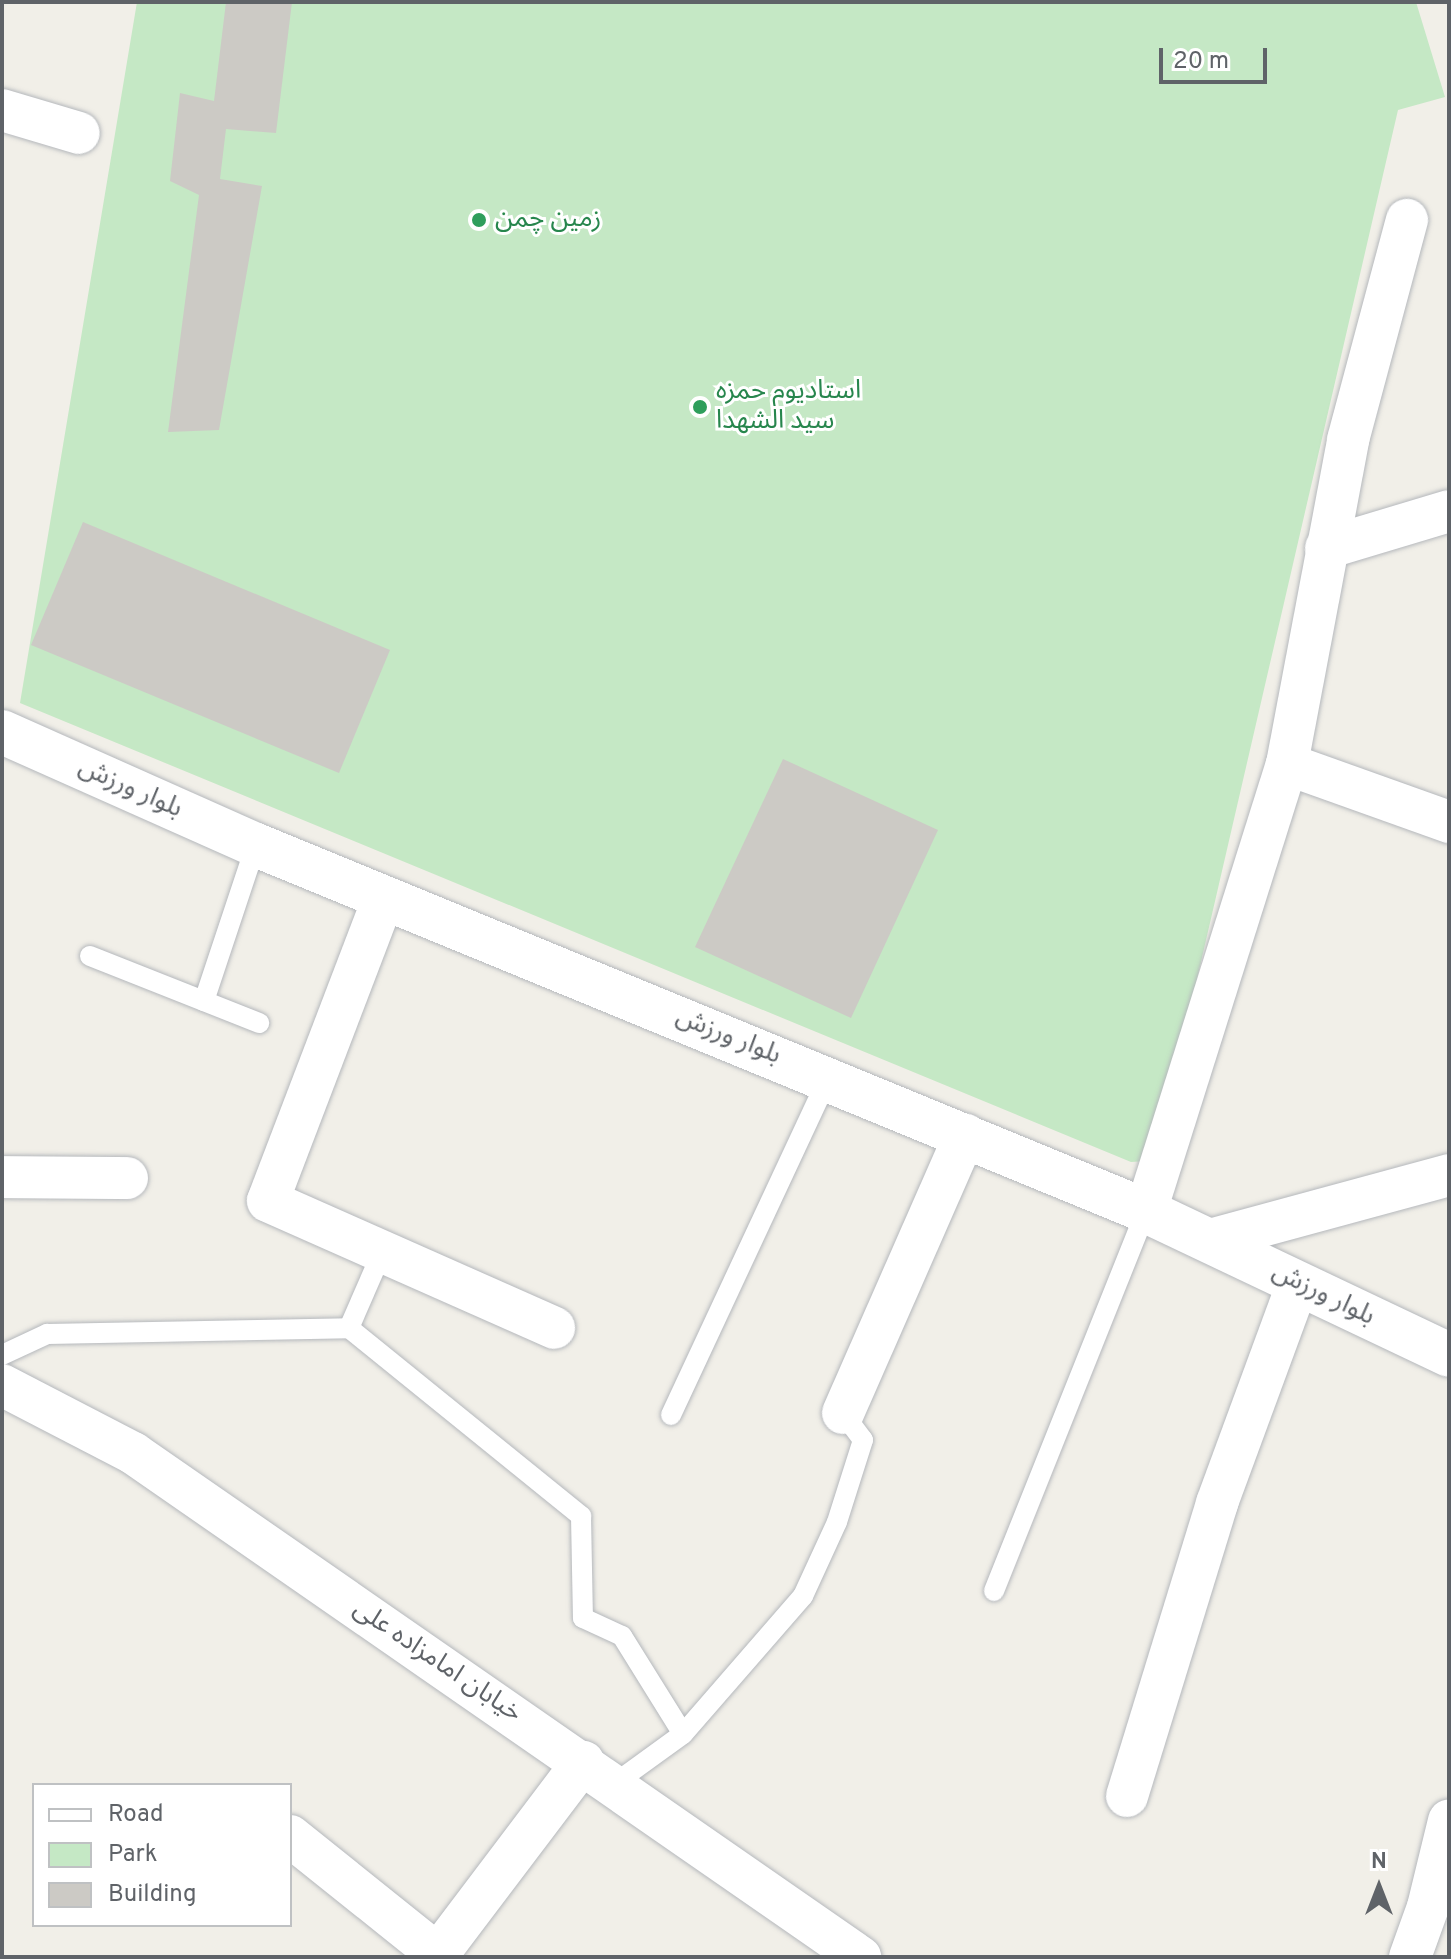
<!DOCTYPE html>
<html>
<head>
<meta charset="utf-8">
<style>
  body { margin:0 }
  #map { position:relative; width:1451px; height:1959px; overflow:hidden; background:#f1efe8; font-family:Overpass,"Noto Sans Arabic",sans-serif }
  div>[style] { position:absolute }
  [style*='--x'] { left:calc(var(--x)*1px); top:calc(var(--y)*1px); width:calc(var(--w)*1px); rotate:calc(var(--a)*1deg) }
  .green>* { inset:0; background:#c5e8c5 }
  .building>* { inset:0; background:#cccac5 }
  .roads { filter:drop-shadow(0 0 2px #b5b8bc) drop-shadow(0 0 2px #b5b8bc) }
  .service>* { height:20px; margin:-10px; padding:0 10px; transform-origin:10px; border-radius:10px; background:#fff }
  .minor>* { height:42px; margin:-21px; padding:0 21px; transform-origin:21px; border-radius:21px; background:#fff }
  .tertiary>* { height:44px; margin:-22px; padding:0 22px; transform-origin:22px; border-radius:22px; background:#fff }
  .dots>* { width:22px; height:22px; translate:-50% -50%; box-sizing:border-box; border:4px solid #fff; border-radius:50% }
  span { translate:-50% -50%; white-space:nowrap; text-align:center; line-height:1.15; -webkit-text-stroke:6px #fff; paint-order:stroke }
  .leisure-label { font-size:26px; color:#27864d }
  .left { translate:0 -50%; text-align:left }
  .street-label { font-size:26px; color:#5f6368 }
  .frame { position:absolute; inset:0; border:4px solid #5f6368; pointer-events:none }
  .legend { position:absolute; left:32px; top:1783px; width:260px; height:144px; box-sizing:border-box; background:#fff; border:2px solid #bfc1c3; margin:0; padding:10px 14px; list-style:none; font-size:24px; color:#5f6368 }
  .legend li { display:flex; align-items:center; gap:16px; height:40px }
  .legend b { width:40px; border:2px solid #bfc1c3 }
  .north { position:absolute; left:1339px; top:1847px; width:80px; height:80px; -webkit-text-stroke:6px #fff; paint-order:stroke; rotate:0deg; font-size:22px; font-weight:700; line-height:32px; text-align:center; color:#5f6368 }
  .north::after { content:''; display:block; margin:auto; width:28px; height:36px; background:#5f6368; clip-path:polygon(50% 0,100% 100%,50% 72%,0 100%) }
  .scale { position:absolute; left:1159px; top:48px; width:108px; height:36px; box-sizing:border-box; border:4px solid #5f6368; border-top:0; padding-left:10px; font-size:24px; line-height:28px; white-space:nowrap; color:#5f6368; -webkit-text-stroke:6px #fff; paint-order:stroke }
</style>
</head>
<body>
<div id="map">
  <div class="green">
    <div style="clip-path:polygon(137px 2px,1416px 2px,1445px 97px,1398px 110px,1157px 1152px,1147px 1161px,1131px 1162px,20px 703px)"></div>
  </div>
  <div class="building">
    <div style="clip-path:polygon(226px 2px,292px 2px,276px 133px,226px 129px,220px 179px,262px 186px,219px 430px,168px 432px,199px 195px,170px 181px,180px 93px,214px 101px)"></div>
    <div style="clip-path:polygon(83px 522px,390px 650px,339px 773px,31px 645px)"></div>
    <div style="clip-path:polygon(783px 759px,938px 830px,851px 1018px,695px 947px)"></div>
  </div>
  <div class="roads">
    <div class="service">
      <div style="--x:90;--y:956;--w:182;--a:21.6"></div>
      <div style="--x:204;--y:1001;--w:164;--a:-71.6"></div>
      <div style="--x:349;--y:1328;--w:299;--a:39"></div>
      <div style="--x:581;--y:1516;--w:102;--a:88.9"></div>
      <div style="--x:583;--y:1618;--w:43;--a:24.8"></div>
      <div style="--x:622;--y:1636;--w:115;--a:58.1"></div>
      <div style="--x:2;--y:1355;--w:50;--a:-25"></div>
      <div style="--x:47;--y:1334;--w:302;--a:-1.1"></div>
      <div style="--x:349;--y:1328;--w:83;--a:-66.5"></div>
      <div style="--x:671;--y:1415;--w:372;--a:-65"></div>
      <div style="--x:994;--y:1591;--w:409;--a:-68.2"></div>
      <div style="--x:614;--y:1784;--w:85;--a:-35.9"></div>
      <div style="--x:683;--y:1734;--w:183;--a:-49"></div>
      <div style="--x:803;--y:1596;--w:81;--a:-65.3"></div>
      <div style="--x:837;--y:1522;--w:86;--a:-72.4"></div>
      <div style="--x:863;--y:1440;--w:34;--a:-127"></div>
    </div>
    <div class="minor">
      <div style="--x:2;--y:110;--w:80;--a:16.6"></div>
      <div style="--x:1326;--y:548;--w:128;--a:-16.7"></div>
      <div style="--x:1287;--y:764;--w:330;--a:-79.3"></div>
      <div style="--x:1348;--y:440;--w:228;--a:-75"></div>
      <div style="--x:384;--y:897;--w:325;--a:110.9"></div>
      <div style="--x:268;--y:1201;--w:313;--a:23.9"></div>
      <div style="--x:2;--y:1177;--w:125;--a:0.5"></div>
      <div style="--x:1146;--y:1211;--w:469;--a:-72.5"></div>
      <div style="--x:1287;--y:764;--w:172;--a:19.7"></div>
      <div style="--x:1210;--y:1240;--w:248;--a:-15.2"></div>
      <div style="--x:2;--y:1385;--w:148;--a:27.4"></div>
      <div style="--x:133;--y:1453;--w:885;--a:34.73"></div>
      <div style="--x:843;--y:1413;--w:304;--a:-66.3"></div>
      <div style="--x:1127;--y:1796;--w:307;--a:-72.9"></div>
      <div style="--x:1217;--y:1503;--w:234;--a:-69.8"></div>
      <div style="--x:290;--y:1836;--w:193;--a:38.7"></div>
      <div style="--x:438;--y:1954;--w:241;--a:-52.9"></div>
      <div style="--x:1410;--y:1957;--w:53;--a:-70.2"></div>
      <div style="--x:1428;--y:1907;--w:89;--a:-76.3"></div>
    </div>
    <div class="tertiary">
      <div style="--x:2;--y:732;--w:278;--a:24"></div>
      <div style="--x:256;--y:845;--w:962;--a:22.35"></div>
      <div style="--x:1146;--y:1211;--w:335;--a:25.4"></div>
    </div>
  </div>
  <div class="dots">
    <div style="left:479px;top:220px;background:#2e9e5b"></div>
    <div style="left:700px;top:407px;background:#2e9e5b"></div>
  </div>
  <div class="leisure-label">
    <span class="left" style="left:495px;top:220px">زمین چمن</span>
    <span class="left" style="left:716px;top:407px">استادیوم حمزه<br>سید الشهدا</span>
  </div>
  <div class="street-label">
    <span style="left:130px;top:789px;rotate:24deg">بلوار ورزش</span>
    <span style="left:728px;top:1037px;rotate:22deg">بلوار ورزش</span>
    <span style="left:1323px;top:1295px;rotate:26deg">بلوار ورزش</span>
    <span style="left:437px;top:1662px;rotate:34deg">خیابان امامزاده علی</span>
  </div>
  <div class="frame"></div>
  <ul class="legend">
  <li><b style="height:10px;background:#fff"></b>Road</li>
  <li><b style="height:22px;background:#c5e8c5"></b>Park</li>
  <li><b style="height:22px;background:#cccac5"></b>Building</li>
  </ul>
  <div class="north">N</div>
  <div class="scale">20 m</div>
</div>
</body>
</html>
